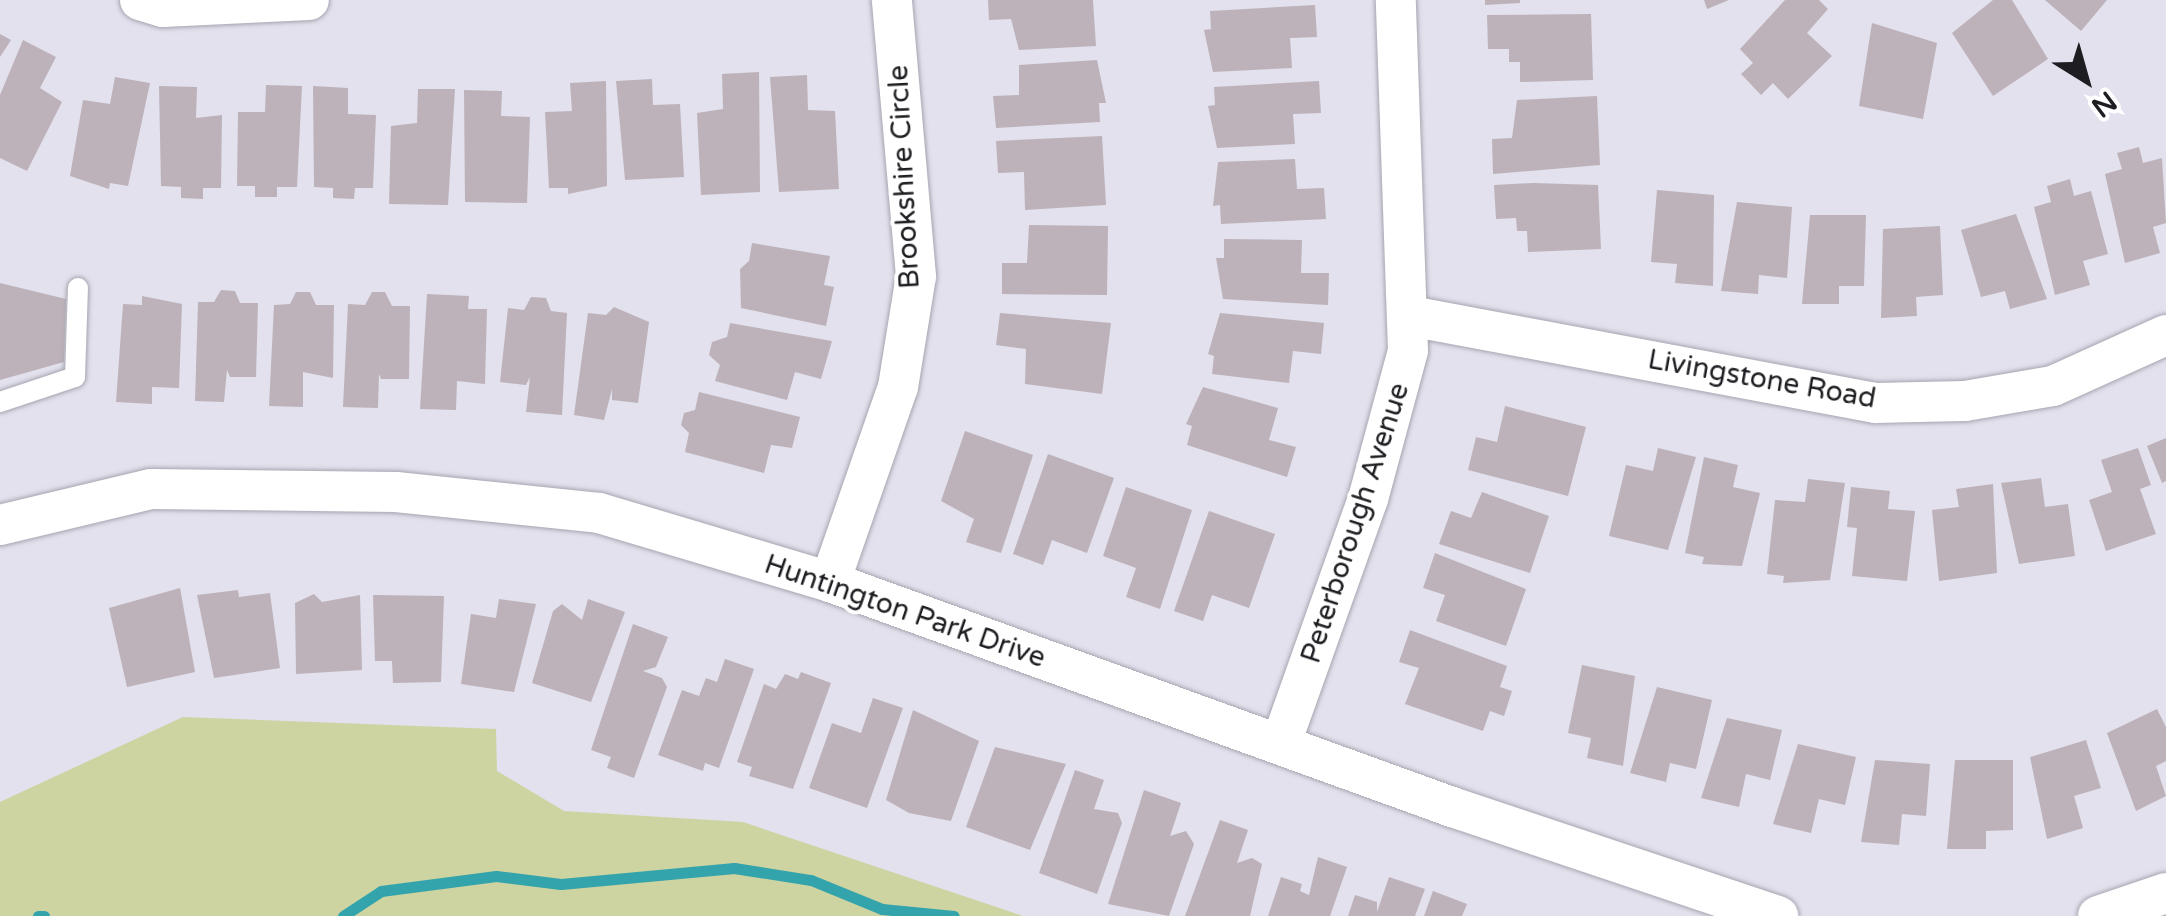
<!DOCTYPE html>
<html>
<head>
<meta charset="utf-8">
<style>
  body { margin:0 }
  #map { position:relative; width:2166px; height:916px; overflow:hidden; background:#e2e1ed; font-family:"Varela Round",sans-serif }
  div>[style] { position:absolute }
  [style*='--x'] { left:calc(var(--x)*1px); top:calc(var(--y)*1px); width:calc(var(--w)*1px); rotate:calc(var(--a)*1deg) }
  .green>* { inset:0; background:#cdd4a1 }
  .stream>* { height:11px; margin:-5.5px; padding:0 5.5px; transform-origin:5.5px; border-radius:5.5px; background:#33a3ac }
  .building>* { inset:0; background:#bdb2b9 }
  .roads { filter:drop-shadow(0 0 2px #a6a5b0) drop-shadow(0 0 2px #a6a5b0) }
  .lane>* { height:20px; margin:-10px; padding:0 10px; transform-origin:10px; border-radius:10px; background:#fff }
  .street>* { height:40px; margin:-20px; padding:0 20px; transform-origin:20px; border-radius:20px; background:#fff }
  span { translate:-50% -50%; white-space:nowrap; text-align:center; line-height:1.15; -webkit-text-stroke:8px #fff; paint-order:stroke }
  .street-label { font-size:28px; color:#1e1e22 }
  .north { position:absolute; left:2036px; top:30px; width:100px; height:100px; -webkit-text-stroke:8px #fff; paint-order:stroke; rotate:143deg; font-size:28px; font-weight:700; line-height:40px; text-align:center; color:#1e1e22 }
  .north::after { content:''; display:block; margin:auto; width:35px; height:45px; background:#1e1e22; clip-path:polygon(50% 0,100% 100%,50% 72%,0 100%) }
</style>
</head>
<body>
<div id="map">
  <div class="green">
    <div style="clip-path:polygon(183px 717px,496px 729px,497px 771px,564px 811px,743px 822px,1023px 916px,0 916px,0 802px)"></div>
  </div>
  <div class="stream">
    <div style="--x:38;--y:916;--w:6;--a:0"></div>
    <div style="--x:343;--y:916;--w:45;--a:-33.3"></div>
    <div style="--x:381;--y:891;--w:116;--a:-7.4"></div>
    <div style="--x:496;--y:876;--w:65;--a:7"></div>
    <div style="--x:561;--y:884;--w:174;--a:-5.3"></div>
    <div style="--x:734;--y:868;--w:78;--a:8.9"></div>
    <div style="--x:811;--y:880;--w:77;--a:22.2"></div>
    <div style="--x:882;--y:909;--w:72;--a:5.6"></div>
  </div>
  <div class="building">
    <div style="clip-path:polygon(988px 0,1093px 0,1096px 46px,1019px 50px,1011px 19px,989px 20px)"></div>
    <div style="clip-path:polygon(1485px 0,1520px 0,1520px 3px,1485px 5px)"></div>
    <div style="clip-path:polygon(1704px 0,1729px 0,1707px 9px)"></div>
    <div style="clip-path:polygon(1785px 0,1819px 0,1828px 9px,1807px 33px,1832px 56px,1788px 99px,1773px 83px,1761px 95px,1741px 74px,1753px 63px,1740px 49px)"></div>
    <div style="clip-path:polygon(1993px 0,2012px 0,2048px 59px,1993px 96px,1952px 33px)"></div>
    <div style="clip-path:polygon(2045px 0,2107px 0,2081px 31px)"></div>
    <div style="clip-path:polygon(1315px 5px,1317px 37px,1290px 38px,1292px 68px,1213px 72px,1204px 30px,1211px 29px,1210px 11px)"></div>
    <div style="clip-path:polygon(1591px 14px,1593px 80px,1520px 82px,1520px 62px,1509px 62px,1509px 49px,1488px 49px,1487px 15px)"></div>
    <div style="clip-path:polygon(1872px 23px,1937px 43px,1923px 119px,1859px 106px)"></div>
    <div style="clip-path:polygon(0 34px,11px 40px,0 57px)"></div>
    <div style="clip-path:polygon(23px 40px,56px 57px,40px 88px,62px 102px,27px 171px,0 158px,0 95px)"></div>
    <div style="clip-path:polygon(1097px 60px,1106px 103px,1099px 103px,1100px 122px,996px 128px,993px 96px,1019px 95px,1019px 65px)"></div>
    <div style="clip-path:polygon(759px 72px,760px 192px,701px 195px,697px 113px,723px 109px,722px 74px)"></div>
    <div style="clip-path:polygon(807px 75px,808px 110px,835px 111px,839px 189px,779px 192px,770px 77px)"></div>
    <div style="clip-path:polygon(115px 77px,150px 83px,128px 186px,110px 183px,109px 189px,70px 176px,83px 100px,110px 104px)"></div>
    <div style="clip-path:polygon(652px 79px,653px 105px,680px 104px,684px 177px,625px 180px,616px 81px)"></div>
    <div style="clip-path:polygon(606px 81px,607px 186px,568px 194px,568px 188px,549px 188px,545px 112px,572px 111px,570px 83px)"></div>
    <div style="clip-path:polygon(1319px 81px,1321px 113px,1293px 114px,1295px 144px,1217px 148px,1208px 106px,1215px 105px,1214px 87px)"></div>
    <div style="clip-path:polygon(266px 85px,302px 86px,297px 187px,277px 187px,277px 197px,255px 197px,255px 186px,237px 186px,238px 112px,265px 112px)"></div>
    <div style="clip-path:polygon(159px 86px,197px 87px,196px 118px,222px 115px,221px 188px,203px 188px,203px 199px,181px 198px,181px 187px,161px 186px)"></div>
    <div style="clip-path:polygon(313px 86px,348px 88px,348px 114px,376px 115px,373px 188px,355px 188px,354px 199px,333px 198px,333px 188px,314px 187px)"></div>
    <div style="clip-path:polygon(418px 89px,455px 89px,448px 205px,389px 204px,391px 126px,417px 123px)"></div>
    <div style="clip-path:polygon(464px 90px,502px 91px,501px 116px,530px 117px,527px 203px,465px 202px)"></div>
    <div style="clip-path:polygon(1597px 96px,1600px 165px,1493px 174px,1492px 139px,1512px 138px,1517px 100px)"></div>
    <div style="clip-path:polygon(1102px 136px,1106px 205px,1025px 210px,1024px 172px,998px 173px,996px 141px)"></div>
    <div style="clip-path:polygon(2139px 147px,2143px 163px,2162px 158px,2166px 223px,2153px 227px,2160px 253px,2125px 263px,2105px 174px,2122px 169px,2117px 153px)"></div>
    <div style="clip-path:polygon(1295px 159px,1297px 189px,1324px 188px,1326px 219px,1221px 224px,1220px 205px,1213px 206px,1218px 162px)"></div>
    <div style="clip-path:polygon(2070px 179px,2074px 196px,2091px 191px,2108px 254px,2083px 261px,2090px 285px,2055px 295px,2034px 207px,2051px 202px,2047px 186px)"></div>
    <div style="clip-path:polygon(1533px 183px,1598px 185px,1601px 249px,1528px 252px,1527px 231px,1517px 231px,1516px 218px,1496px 219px,1494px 185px)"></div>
    <div style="clip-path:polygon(1657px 190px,1714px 195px,1713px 286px,1675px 283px,1677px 264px,1651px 262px)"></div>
    <div style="clip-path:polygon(1737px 202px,1792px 207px,1787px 278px,1759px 275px,1758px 294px,1721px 291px)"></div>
    <div style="clip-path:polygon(2016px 214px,2047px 299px,2010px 309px,2005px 291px,1981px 297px,1961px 230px)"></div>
    <div style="clip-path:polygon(1810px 215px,1866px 215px,1864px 286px,1839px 286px,1839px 304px,1802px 304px)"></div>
    <div style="clip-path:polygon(1029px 225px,1108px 226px,1107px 295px,1002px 294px,1002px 263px,1027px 263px)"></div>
    <div style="clip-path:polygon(1940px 226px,1943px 295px,1916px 297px,1917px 316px,1881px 318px,1883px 229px)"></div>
    <div style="clip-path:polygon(1224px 239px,1302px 240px,1301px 273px,1329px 273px,1328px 305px,1223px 299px,1216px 258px,1224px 258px)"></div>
    <div style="clip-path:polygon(752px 243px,830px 256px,824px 285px,834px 287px,826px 326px,741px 308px,740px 269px,749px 261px)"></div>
    <div style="clip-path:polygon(0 283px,66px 299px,64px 362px,0 380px)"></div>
    <div style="clip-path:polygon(221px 290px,235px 291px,240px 303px,258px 303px,256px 377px,230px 377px,227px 370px,224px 402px,195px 401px,198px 302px,214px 302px)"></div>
    <div style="clip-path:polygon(296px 292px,310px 292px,316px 305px,334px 305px,333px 378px,303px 372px,303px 407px,269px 406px,274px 305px,290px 304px)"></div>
    <div style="clip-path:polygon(372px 292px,385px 292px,392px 306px,410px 306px,409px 379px,381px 379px,379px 374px,378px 408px,343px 407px,348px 304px,365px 305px)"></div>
    <div style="clip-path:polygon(427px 294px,469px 296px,468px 309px,487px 309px,485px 384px,457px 381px,456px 410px,420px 409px)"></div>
    <div style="clip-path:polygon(142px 296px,182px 304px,179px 388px,152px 387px,152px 404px,116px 402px,123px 304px,142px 305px)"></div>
    <div style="clip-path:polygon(531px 297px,546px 298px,551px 311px,567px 313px,562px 415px,526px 412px,530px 377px,526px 385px,500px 382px,508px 308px,524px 310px)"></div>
    <div style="clip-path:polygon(614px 307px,649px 322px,638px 403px,612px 400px,612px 389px,604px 420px,574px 415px,588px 313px,606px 315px)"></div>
    <div style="clip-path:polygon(1000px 313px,1111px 323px,1102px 394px,1025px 384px,1026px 349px,996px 345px)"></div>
    <div style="clip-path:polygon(1220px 313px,1324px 323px,1321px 354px,1293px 351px,1289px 383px,1212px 374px,1214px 356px,1208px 354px)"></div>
    <div style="clip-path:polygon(730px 323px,832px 341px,821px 379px,795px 372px,787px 400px,715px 381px,720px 365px,709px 355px,712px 342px,727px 337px)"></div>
    <div style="clip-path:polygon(1203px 387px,1278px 408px,1269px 440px,1296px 447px,1287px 477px,1187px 445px,1192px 426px,1186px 424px)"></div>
    <div style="clip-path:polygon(699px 392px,800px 417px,792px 448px,771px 445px,764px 473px,685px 452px,689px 433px,681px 425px,684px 413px,695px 410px)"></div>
    <div style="clip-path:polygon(1505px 406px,1586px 427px,1568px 496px,1468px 470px,1476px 437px,1497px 442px)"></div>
    <div style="clip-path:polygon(965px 431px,1033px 455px,1001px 553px,966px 542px,974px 519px,941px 501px)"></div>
    <div style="clip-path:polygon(2166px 438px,2166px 481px,2162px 483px,2147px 446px)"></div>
    <div style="clip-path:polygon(1658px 448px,1696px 457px,1668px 550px,1609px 536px,1626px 465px,1653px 471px)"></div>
    <div style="clip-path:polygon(2138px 448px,2151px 485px,2140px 489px,2156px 534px,2106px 551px,2089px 500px,2112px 492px,2101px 460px)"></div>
    <div style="clip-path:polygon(1048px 454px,1114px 478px,1087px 553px,1052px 540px,1043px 565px,1013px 554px)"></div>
    <div style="clip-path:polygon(1704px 457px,1738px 465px,1733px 487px,1760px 493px,1742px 566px,1702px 564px,1704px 557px,1685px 553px)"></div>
    <div style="clip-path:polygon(2041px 478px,2045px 507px,2068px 504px,2075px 556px,2019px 564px,2001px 483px)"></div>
    <div style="clip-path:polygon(1808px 479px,1845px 483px,1830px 580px,1783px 583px,1784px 576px,1767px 574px,1775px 500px,1805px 502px)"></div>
    <div style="clip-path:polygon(1993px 484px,1997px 573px,1939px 581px,1932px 510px,1959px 507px,1956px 489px)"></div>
    <div style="clip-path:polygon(1126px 487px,1192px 510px,1160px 609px,1126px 597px,1136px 568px,1103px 556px)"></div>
    <div style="clip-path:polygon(1851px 487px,1890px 491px,1888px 509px,1915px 511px,1907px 581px,1852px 576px,1857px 528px,1847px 527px)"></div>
    <div style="clip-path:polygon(1482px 492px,1549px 516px,1530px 573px,1439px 544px,1451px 511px,1471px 518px)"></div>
    <div style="clip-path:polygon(1209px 511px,1275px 534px,1249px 608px,1212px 595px,1203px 621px,1174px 611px)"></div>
    <div style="clip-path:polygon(1435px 553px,1526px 589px,1506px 646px,1436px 621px,1445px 595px,1423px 588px)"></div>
    <div style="clip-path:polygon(180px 588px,195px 672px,127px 687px,109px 608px)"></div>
    <div style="clip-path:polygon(238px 590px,239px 597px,270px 593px,280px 668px,214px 678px,197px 595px)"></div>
    <div style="clip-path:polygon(314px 594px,322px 602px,360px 595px,362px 670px,296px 674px,295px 603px)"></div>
    <div style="clip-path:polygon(373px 595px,444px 596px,441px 682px,393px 683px,392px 661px,375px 661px)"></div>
    <div style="clip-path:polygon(499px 599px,536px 604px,514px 692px,461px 684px,471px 614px,496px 618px)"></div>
    <div style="clip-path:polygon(588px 599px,625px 612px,591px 702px,532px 683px,553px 611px,562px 604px,582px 620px)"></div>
    <div style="clip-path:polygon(633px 624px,668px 637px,656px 667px,643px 671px,662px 678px,667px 687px,634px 778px,607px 768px,611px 757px,591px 750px)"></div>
    <div style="clip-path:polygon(1410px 630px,1507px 666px,1500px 687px,1512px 691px,1504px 716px,1490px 711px,1483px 731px,1405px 704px,1419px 668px,1399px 662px)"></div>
    <div style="clip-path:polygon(725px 659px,754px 669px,719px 768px,705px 763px,703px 771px,658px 755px,682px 690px,699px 696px,706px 678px,717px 682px)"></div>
    <div style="clip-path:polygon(1582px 665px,1635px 676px,1623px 766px,1587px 758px,1591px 738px,1568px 733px)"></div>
    <div style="clip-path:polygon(801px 672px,831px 683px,793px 789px,749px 776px,752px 767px,737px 762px,764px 684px,776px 689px,785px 674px,798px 679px)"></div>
    <div style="clip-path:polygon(1657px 687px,1712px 700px,1696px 769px,1670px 763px,1666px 782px,1630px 773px)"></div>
    <div style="clip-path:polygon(873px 698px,903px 708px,867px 808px,809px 788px,832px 723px,861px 733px)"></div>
    <div style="clip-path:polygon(2157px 709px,2166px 727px,2166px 761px,2156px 766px,2166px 796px,2136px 811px,2107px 733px)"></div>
    <div style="clip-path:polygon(913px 710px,979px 741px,951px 821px,909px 813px,886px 800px)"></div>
    <div style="clip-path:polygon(1727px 718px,1782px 730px,1770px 780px,1746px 774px,1739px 807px,1701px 798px)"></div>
    <div style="clip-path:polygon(2086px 740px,2101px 788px,2074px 796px,2083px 828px,2047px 839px,2030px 757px)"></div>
    <div style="clip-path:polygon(1798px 744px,1856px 757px,1845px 805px,1819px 799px,1811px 833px,1773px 824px)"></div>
    <div style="clip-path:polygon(995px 747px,1066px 764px,1030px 850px,966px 827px)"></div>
    <div style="clip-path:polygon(1875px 760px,1930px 764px,1926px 816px,1902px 814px,1899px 845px,1861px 842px)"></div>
    <div style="clip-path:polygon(1955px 760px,2013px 760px,2013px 830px,1986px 831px,1986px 849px,1947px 849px)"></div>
    <div style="clip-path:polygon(1075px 770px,1104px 780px,1094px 809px,1118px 813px,1122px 823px,1097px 894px,1039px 873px)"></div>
    <div style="clip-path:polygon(1144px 790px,1181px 803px,1170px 836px,1186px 831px,1194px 844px,1169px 916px,1108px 904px)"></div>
    <div style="clip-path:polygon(1220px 820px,1248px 830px,1237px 863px,1252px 858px,1262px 864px,1250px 916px,1185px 916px)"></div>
    <div style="clip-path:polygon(1318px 857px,1347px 867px,1330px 916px,1268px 916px,1281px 877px,1302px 884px,1300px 891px,1309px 895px)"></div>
    <div style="clip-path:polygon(1389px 877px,1425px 889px,1415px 916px,1348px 916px,1355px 895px,1377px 902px,1377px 912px)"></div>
    <div style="clip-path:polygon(1433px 891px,1467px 904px,1462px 916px,1424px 916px)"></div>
  </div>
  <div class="roads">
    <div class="lane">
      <div style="--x:0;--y:402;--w:79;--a:-18.4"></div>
      <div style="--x:75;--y:377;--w:89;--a:-88.1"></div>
    </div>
    <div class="street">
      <div style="--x:140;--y:0;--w:24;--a:17"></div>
      <div style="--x:163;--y:7;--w:146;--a:-2.7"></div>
      <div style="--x:1410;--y:316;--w:474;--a:10.6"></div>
      <div style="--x:1876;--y:403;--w:89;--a:-1.3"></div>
      <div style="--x:1965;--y:401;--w:89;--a:-9.7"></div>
      <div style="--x:2053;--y:386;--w:124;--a:-24.3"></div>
      <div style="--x:0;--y:525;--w:155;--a:-13.4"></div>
      <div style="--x:151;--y:489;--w:245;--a:0.7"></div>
      <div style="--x:396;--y:492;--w:204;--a:5.9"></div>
      <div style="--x:599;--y:513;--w:241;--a:16.6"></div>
      <div style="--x:830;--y:582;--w:661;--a:19.89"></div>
      <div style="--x:1452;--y:807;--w:344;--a:18.5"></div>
      <div style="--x:830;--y:582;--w:207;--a:-70.8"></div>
      <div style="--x:898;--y:387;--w:112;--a:-80.8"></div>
      <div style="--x:916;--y:276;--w:277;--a:-95"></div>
      <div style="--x:1281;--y:743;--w:259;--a:-70.4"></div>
      <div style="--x:1368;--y:499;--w:153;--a:-74.9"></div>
      <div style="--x:1408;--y:351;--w:351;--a:-92"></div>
      <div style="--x:2098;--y:916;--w:72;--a:-18.7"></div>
    </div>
  </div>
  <div class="street-label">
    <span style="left:904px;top:177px;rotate:-93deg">Brookshire Circle</span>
    <span style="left:1762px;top:379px;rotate:10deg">Livingstone Road</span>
    <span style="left:1355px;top:523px;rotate:-72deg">Peterborough Avenue</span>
    <span style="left:905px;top:611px;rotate:19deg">Huntington Park Drive</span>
  </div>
  <div class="north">N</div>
</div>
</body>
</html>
